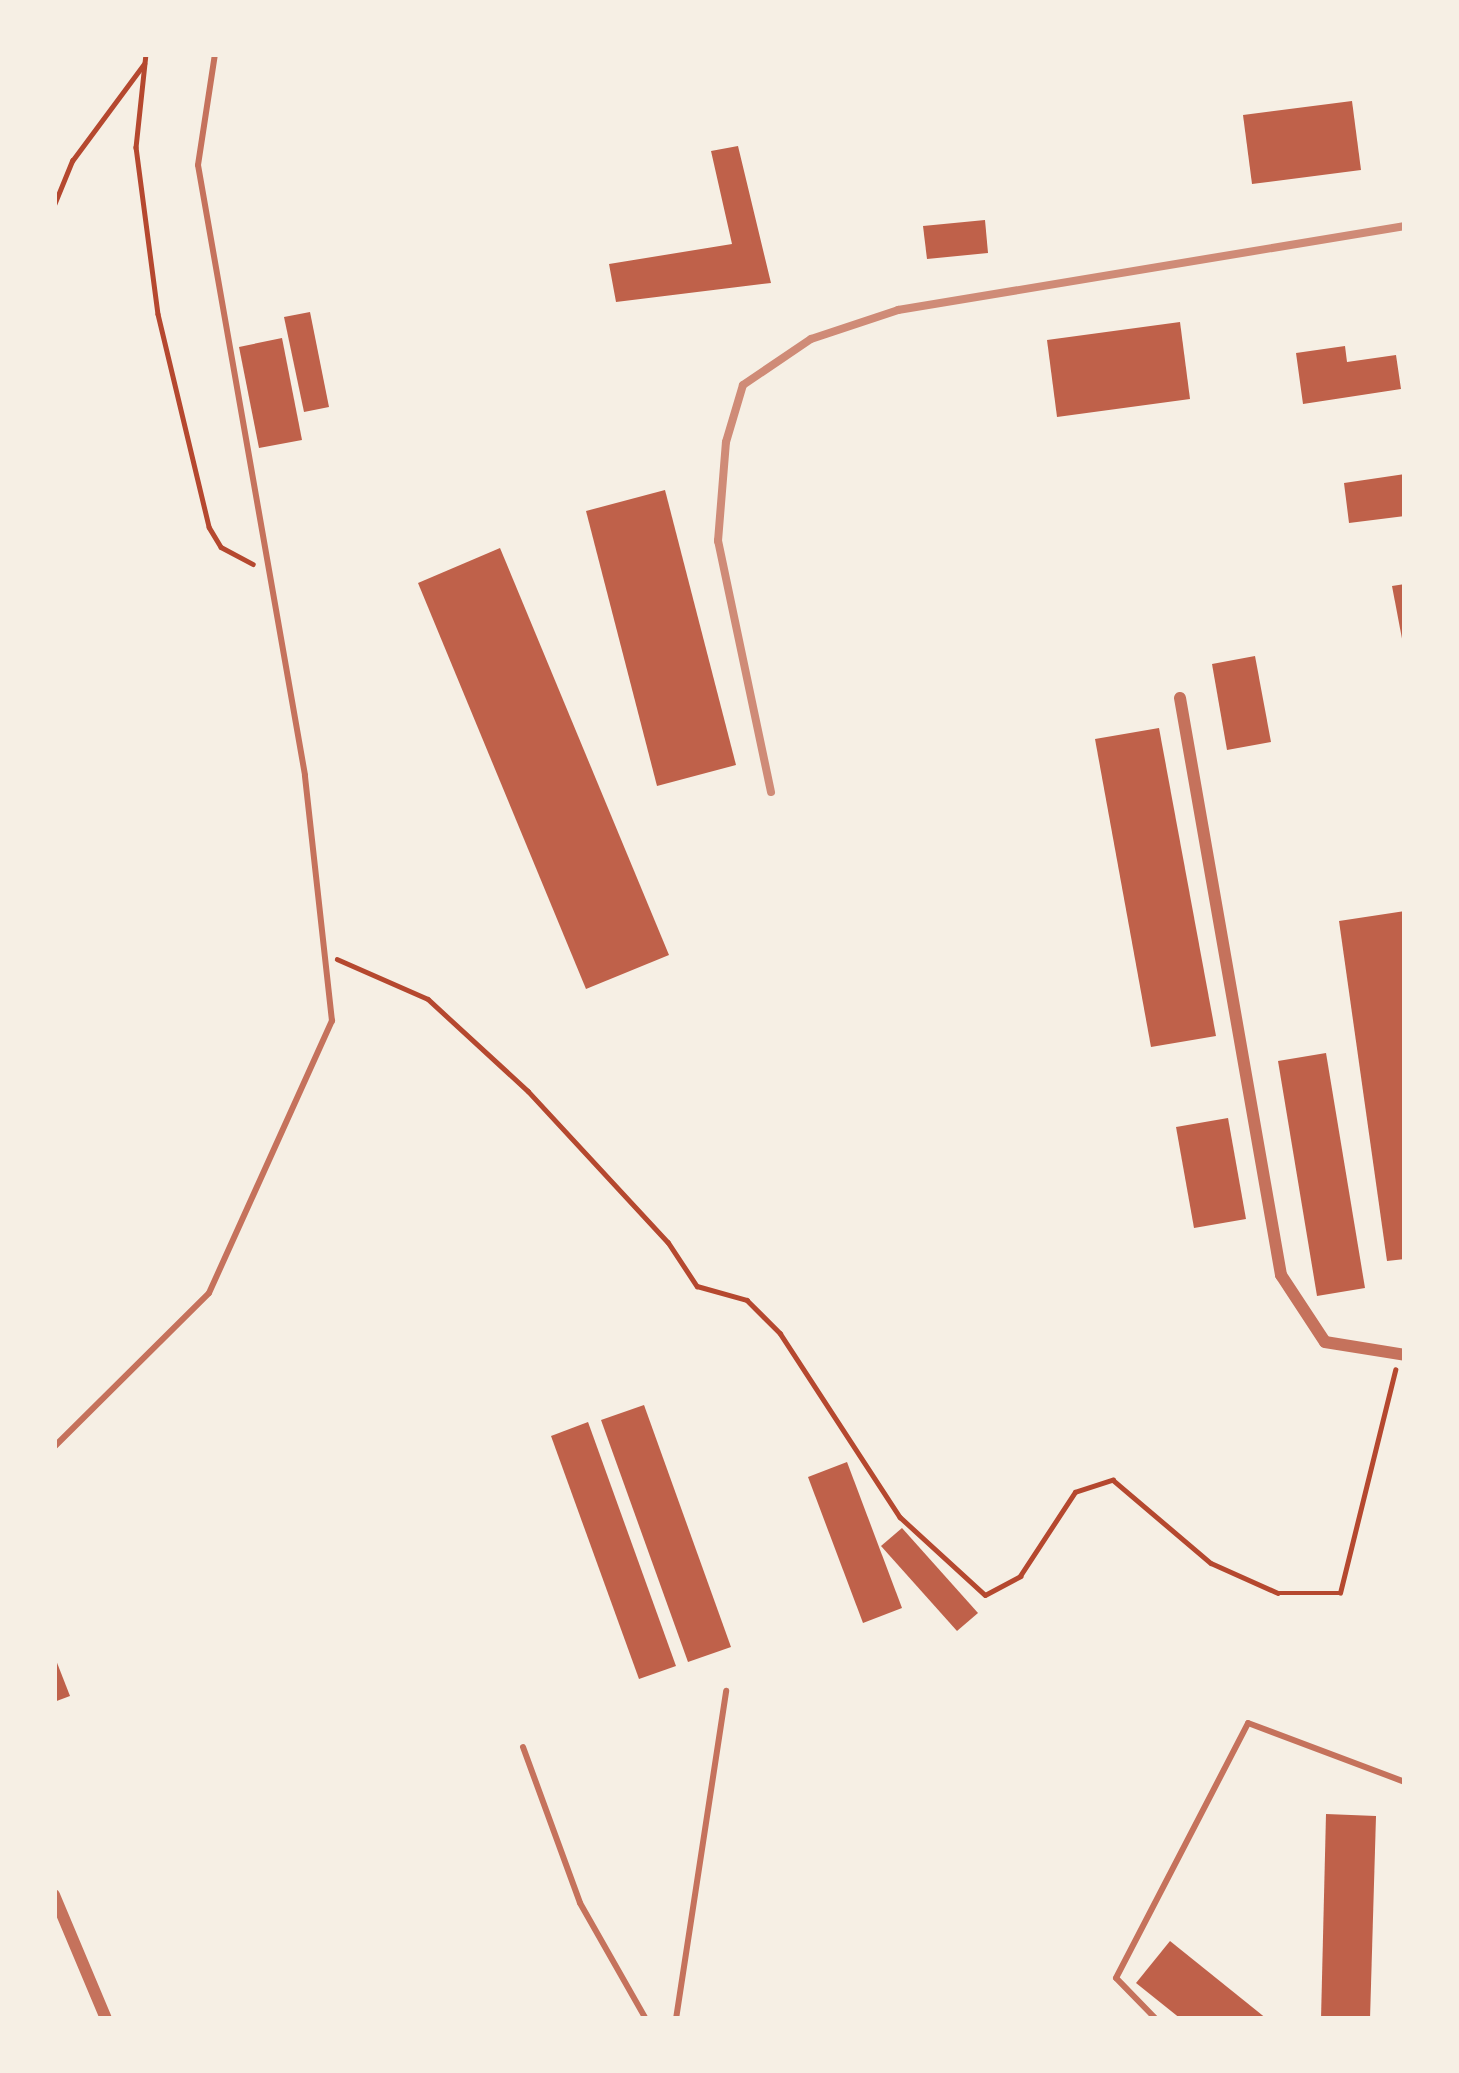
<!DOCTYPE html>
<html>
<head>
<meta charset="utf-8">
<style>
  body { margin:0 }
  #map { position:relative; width:1459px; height:2073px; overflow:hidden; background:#f6efe4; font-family:"Fira Sans Condensed",sans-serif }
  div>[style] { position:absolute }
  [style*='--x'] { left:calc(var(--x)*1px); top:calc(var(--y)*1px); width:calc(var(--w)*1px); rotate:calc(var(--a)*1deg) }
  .building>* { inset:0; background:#bf614a }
  .path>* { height:4.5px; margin:-2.25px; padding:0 2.25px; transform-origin:2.25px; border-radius:2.25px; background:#b5482f }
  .service>* { height:6px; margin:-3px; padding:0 3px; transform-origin:3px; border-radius:3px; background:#c5725c }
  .minor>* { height:12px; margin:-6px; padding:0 6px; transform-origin:6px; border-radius:6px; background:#c5725c }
  .rail>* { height:8px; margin:-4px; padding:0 4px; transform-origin:4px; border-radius:4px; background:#cf8b77 }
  span { translate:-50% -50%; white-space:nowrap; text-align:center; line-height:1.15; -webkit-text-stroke:10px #f6efe4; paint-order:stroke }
  .frame { position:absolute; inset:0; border:57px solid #f6efe4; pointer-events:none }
</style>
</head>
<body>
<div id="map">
  <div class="building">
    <div style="clip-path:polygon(1352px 101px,1361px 170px,1252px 184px,1243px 115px)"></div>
    <div style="clip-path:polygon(738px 146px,771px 283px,616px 302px,609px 264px,732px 244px,711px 151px)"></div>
    <div style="clip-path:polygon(985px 220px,988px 253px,927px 259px,923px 226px)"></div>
    <div style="clip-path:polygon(310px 312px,329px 407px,304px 412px,284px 317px)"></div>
    <div style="clip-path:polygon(1180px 322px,1190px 399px,1057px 417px,1047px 340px)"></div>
    <div style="clip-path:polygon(282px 338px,302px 440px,259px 448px,239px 347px)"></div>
    <div style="clip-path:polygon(1345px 346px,1347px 362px,1396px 355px,1401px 389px,1303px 404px,1296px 353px)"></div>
    <div style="clip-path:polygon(1405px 474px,1405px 516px,1349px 523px,1344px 483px)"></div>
    <div style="clip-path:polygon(665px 490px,736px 765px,657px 786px,586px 511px)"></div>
    <div style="clip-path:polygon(500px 548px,669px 955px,586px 989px,418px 583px)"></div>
    <div style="clip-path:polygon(1405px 584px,1405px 644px,1403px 644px,1392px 586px)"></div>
    <div style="clip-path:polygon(1255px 656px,1271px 742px,1227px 750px,1212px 664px)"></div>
    <div style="clip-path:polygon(1159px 728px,1216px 1036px,1151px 1047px,1095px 739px)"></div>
    <div style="clip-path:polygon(1405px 911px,1405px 1259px,1387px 1261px,1339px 921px)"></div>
    <div style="clip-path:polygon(1326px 1053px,1365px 1288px,1317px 1296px,1278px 1061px)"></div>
    <div style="clip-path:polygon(1228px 1118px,1246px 1219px,1194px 1228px,1176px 1127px)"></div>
    <div style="clip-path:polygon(644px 1405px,731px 1647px,688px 1662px,601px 1420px)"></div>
    <div style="clip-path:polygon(588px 1422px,676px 1666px,639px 1679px,551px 1436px)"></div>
    <div style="clip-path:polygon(847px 1462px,902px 1608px,863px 1623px,808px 1477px)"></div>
    <div style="clip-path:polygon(902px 1528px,978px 1613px,957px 1631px,881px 1546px)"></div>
    <div style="clip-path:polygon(54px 1655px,70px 1696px,54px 1702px)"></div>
    <div style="clip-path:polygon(1326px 1814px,1376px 1816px,1370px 2019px,1321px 2019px)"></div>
    <div style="clip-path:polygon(1170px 1941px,1267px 2019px,1181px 2019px,1136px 1983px)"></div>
  </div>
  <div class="path">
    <div style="--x:146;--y:54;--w:94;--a:96.1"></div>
    <div style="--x:136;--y:147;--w:168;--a:82.5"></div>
    <div style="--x:158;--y:314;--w:219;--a:76.5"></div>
    <div style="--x:209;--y:527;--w:23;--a:59"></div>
    <div style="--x:221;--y:547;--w:36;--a:28"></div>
    <div style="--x:54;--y:205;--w:48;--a:-67.8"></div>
    <div style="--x:72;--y:161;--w:121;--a:-53.4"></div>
    <div style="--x:337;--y:959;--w:99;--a:23.7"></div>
    <div style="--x:428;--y:999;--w:136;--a:42.6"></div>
    <div style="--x:528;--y:1091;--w:206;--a:47.2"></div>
    <div style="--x:668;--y:1242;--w:53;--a:56.6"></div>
    <div style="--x:697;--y:1286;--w:52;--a:15.6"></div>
    <div style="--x:747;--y:1300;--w:47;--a:45"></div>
    <div style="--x:780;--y:1333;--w:220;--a:56.9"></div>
    <div style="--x:900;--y:1517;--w:115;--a:42.5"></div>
    <div style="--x:985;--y:1595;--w:40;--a:-28"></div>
    <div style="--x:1020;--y:1576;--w:100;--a:-56.8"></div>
    <div style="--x:1075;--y:1492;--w:40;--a:-18"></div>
    <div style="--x:1113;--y:1480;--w:128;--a:40.3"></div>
    <div style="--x:1211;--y:1563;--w:73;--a:24.1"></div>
    <div style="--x:1278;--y:1593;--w:62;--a:0"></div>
    <div style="--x:1340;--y:1593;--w:230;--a:-76.1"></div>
  </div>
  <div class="service">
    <div style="--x:54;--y:1447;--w:218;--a:-44.8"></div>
    <div style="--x:209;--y:1293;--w:299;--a:-65.7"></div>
    <div style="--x:332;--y:1021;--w:247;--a:-96.3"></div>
    <div style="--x:305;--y:775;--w:619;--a:-99.95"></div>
    <div style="--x:198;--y:165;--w:112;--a:-81.3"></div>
    <div style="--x:523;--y:1747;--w:166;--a:69.9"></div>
    <div style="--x:580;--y:1903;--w:133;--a:60.4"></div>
    <div style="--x:676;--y:2019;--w:332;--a:-81.3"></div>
    <div style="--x:1156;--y:2019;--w:57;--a:-134.3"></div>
    <div style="--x:1116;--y:1978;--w:287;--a:-62.6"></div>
    <div style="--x:1248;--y:1723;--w:168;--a:20.6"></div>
  </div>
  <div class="minor">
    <div style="--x:1180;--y:698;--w:586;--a:80.07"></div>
    <div style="--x:1281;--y:1275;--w:80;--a:56.7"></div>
    <div style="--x:1325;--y:1342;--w:81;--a:9.2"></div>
    <div style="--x:54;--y:1895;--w:134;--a:67.2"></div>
  </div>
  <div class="rail">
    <div style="--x:771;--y:792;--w:257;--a:-101.9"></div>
    <div style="--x:718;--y:541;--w:99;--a:-85.4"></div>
    <div style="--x:726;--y:442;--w:59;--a:-73.4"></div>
    <div style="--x:743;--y:385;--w:82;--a:-34.1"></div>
    <div style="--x:811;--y:339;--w:92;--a:-18.4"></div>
    <div style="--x:898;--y:310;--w:514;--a:-9.41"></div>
  </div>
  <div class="frame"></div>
</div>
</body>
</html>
